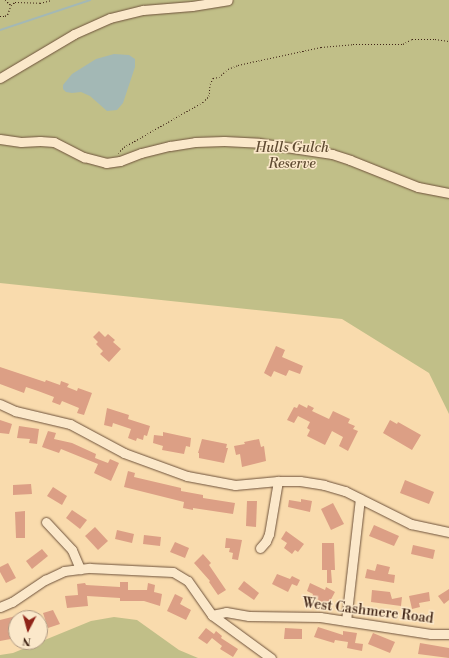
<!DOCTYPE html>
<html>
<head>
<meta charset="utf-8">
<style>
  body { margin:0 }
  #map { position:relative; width:449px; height:658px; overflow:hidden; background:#f9dbad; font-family:"Libre Bodoni",serif }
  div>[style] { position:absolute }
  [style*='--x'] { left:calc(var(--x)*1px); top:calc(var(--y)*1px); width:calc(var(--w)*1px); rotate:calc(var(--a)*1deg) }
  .green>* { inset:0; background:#c1bf88 }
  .water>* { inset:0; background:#a3b8b5 }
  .stream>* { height:2px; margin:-1px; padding:0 1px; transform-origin:1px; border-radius:1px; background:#a3b8b5 }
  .building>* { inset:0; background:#dc9f85 }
  .path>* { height:1px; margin-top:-0.5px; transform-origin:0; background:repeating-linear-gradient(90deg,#402415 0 1px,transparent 0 3px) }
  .roads { filter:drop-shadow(0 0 1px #6e523b) drop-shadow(0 0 1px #6e523b) }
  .minor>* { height:9px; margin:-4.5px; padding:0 4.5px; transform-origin:4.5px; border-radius:4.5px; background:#fbe8ca }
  span { translate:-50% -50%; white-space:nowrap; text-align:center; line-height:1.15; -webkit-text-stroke:3px #fbe8ca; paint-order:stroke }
  .park-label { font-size:14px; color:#604b32; font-style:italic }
  .street-label { font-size:14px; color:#402415 }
  .north { position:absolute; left:8px; top:610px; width:40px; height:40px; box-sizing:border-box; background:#fbe8ca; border:1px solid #b09a82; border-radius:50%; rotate:186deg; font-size:11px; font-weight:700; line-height:16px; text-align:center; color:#402415 }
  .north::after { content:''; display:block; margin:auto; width:14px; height:18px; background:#8f2418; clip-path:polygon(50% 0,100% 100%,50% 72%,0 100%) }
</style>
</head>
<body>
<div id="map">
  <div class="green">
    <div style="clip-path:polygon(0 0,449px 0,449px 414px,429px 373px,342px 319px,0 283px)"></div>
    <div style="clip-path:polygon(114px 617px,137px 620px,179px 650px,198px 658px,0 658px,0 655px,13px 653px,91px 621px)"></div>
  </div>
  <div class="water">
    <div style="clip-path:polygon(114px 54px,129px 55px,135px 59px,135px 67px,123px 103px,117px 110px,107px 111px,90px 96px,81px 92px,72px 93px,66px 92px,63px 89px,63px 85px,72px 74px,96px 59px)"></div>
  </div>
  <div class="stream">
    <div style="--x:0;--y:30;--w:95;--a:-18.4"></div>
  </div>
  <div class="building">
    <div style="clip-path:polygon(99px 331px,105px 337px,108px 334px,115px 340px,113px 342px,121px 349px,109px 362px,100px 354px,103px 351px,96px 344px,98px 342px,93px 337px)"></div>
    <div style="clip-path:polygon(276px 346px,285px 350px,282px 357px,303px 366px,300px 374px,289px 370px,286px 376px,274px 371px,271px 377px,264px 373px)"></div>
    <div style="clip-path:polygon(0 367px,45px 382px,46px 380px,60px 385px,61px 381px,69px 384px,67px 387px,77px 391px,78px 388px,92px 393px,84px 415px,77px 413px,79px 408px,62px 401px,60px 405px,52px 402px,54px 397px,38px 391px,26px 387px,24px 393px,0 384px)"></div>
    <div style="clip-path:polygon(299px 404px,307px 408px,308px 405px,314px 408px,312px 411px,329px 419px,333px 411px,350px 419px,348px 423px,355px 426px,353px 429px,358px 431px,348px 451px,339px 446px,343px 437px,332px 431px,325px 445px,307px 436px,310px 430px,307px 428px,310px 422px,298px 416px,294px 423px,287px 420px,294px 407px,297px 408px)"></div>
    <div style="clip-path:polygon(107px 408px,129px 415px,128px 419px,150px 426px,147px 436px,144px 435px,143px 440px,137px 438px,136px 441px,128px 438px,131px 429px,113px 423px,112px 427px,104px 425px)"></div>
    <div style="clip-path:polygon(0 420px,12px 424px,9px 434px,0 433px)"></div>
    <div style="clip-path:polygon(390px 420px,397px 424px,398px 422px,421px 435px,412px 450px,383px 433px)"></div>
    <div style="clip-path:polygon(19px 426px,39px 429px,37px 444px,29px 443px,30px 439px,17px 438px)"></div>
    <div style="clip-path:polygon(48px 431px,56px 433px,54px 439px,72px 443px,96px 454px,95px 458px,108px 463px,110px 459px,119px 463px,111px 481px,94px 473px,98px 464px,61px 449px,59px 453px,42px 447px)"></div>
    <div style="clip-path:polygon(163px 432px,191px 438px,190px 447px,186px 446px,184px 454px,162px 450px,163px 446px,153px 443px,154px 435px,163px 436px)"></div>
    <div style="clip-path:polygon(202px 439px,227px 444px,226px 448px,228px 448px,224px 463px,199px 458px,199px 453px,198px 453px)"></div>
    <div style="clip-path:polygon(259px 439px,261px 447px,264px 446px,266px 461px,242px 467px,240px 454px,236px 455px,234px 446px,245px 444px,244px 442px)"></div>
    <div style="clip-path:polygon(128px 471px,135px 473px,134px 477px,181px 488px,181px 491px,203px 495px,203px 498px,235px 503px,233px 514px,193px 508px,193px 510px,183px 508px,184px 502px,124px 487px)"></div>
    <div style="clip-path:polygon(405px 480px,434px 492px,429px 504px,400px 493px)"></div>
    <div style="clip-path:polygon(31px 484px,32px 494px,13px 495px,13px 485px)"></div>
    <div style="clip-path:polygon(53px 487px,67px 496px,62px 505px,47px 496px)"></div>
    <div style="clip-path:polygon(301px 499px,312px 501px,310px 512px,288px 507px,289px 500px,301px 502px)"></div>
    <div style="clip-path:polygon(247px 501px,257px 501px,256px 527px,246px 526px)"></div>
    <div style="clip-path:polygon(333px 503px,344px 524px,331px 530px,321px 509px)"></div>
    <div style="clip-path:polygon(72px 510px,87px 520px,80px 529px,66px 518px)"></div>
    <div style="clip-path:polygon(25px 511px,25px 538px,16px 538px,15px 512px)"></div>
    <div style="clip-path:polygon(374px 525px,399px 536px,394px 546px,369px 536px)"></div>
    <div style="clip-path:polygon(95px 527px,108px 541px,98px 550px,85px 536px)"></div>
    <div style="clip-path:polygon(117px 530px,134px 534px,132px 543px,115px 539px)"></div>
    <div style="clip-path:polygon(286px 531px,304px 544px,298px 552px,295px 550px,292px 554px,284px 548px,287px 543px,281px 539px)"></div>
    <div style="clip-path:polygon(144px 535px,161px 537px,160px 546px,143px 544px)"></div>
    <div style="clip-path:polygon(226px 538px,242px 540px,238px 560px,232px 559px,233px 553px,229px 552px,230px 548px,225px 548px)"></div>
    <div style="clip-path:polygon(175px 542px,189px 548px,185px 558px,170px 552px)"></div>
    <div style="clip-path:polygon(322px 543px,334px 543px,335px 570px,331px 570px,332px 583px,327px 583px,327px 570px,322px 570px)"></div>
    <div style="clip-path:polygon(413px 545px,435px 550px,433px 559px,411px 554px)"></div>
    <div style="clip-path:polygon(42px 549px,48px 556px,32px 569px,26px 561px)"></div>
    <div style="clip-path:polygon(203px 554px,211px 563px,209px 565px,226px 590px,218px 595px,209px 582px,210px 581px,194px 563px)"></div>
    <div style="clip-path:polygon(8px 563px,16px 578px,6px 583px,0 572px,0 567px)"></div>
    <div style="clip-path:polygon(377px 564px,390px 567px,388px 574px,395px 575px,394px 583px,365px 578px,367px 569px,375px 571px)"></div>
    <div style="clip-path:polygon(277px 574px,290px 579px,292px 576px,300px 580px,297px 586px,292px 584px,288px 592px,272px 584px)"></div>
    <div style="clip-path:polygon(244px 581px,259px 593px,254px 600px,238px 589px)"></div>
    <div style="clip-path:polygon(120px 582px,128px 582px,128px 590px,147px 590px,148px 583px,155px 585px,154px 592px,162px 594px,160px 606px,144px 601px,120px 601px,120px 598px,87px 596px,88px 606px,67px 608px,65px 596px,78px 595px,77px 584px,85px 583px,86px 585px,120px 587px)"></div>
    <div style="clip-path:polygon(310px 583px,325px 590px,326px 587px,335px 592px,328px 605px,312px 597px,313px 594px,307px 591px)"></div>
    <div style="clip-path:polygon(449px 589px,449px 600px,444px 604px,438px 596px)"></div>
    <div style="clip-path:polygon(372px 590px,390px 592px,392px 599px,402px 597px,401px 606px,371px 602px)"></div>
    <div style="clip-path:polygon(429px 592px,430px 601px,419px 603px,420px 607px,412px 609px,409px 596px)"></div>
    <div style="clip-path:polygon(175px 594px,183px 598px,180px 604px,191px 610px,186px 620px,167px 611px)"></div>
    <div style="clip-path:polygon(53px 610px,60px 624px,48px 628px,43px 613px)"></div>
    <div style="clip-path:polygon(16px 616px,16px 638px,0 641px,0 620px)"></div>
    <div style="clip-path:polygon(318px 627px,343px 635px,343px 631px,357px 633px,355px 643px,363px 644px,362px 651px,347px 648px,348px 642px,335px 640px,334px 643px,314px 637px)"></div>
    <div style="clip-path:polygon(206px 628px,214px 634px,216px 631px,222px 636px,221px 638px,238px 649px,233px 657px,220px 649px,222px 646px,212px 638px,207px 644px,198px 638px)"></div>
    <div style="clip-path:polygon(285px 628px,302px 629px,302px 639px,284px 639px)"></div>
    <div style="clip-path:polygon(373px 633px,395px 642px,390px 653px,368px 644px)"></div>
    <div style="clip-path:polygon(420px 643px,449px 648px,449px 658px,418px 654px)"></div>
  </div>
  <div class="path">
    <div style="--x:5;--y:0;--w:8;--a:40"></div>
    <div style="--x:0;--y:16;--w:5;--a:0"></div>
    <div style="--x:5;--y:16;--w:4;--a:-34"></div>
    <div style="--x:8;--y:14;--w:9;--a:-72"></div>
    <div style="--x:11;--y:5;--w:5;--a:-37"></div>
    <div style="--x:15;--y:2;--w:25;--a:2"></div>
    <div style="--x:40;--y:3;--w:11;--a:-15"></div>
    <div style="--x:118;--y:153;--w:8;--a:-45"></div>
    <div style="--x:124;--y:147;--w:91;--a:-29.7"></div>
    <div style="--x:203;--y:102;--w:8;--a:-45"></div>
    <div style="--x:209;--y:96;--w:12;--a:-85"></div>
    <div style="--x:210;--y:84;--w:7;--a:-63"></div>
    <div style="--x:213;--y:78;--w:6;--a:-9"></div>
    <div style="--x:219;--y:77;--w:12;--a:-42"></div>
    <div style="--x:228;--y:69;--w:11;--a:-22"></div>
    <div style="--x:238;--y:65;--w:85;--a:-12.2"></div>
    <div style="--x:321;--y:47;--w:32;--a:-5"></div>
    <div style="--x:353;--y:44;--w:50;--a:0"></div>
    <div style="--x:403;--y:44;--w:10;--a:-29"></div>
    <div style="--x:412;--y:39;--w:23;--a:0"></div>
    <div style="--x:435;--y:39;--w:14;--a:8"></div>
  </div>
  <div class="roads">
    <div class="minor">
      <div style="--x:0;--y:78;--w:86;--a:-30.7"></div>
      <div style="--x:74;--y:34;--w:39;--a:-24"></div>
      <div style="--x:110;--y:18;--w:34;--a:-14"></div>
      <div style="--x:143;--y:10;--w:49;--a:-4.7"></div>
      <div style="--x:192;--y:6;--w:36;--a:-9"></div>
      <div style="--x:0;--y:139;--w:21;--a:8"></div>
      <div style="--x:21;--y:142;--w:19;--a:-3"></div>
      <div style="--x:40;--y:141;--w:14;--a:4"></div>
      <div style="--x:54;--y:142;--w:34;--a:27"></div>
      <div style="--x:84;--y:157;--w:23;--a:15"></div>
      <div style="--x:106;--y:163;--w:14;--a:-8"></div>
      <div style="--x:120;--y:161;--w:22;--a:-21"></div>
      <div style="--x:141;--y:153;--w:30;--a:-14"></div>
      <div style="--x:170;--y:146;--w:25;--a:-9"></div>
      <div style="--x:195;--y:142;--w:29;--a:-2"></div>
      <div style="--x:224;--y:141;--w:35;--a:3"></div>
      <div style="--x:259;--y:143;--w:74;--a:8.6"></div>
      <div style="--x:332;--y:154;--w:19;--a:18"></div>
      <div style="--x:350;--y:160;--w:73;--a:21.7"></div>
      <div style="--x:418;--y:187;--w:32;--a:11"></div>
      <div style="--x:0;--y:404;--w:17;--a:25"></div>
      <div style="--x:15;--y:411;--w:57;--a:13.3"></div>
      <div style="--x:70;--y:424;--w:61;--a:28.2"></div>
      <div style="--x:124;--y:453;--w:67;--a:20.1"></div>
      <div style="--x:187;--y:476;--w:49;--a:10.6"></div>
      <div style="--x:235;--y:485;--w:43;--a:-5.3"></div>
      <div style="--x:278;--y:481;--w:22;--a:0"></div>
      <div style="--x:300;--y:481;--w:24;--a:9"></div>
      <div style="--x:324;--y:485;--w:22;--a:16"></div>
      <div style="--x:345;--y:491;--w:74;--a:26.6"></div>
      <div style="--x:411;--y:524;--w:39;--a:12"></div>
      <div style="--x:46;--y:522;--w:38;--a:47"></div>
      <div style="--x:72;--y:550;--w:21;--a:67"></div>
      <div style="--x:260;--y:548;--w:9;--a:-49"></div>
      <div style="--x:266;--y:541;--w:8;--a:-67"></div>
      <div style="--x:269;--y:534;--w:54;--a:-80.4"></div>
      <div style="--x:0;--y:607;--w:13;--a:-23"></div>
      <div style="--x:12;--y:602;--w:40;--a:-34"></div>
      <div style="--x:45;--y:580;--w:21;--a:-25"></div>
      <div style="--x:64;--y:571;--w:26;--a:-7"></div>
      <div style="--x:90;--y:568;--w:83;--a:2.8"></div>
      <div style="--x:173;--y:572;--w:17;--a:31"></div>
      <div style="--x:188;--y:581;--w:42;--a:54.8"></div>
      <div style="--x:212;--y:615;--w:73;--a:36.1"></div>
      <div style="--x:212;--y:615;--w:14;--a:-12"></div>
      <div style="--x:226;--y:612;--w:23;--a:10"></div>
      <div style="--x:249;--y:616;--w:71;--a:0.8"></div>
      <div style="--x:320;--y:617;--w:112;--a:8.7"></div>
      <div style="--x:431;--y:634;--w:18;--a:0"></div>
      <div style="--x:346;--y:621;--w:123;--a:-83.5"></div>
    </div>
  </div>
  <div class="park-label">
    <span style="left:292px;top:156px">Hulls Gulch<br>Reserve</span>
  </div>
  <div class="street-label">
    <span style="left:368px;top:611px;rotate:7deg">West Cashmere Road</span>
  </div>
  <div class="north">N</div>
</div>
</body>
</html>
